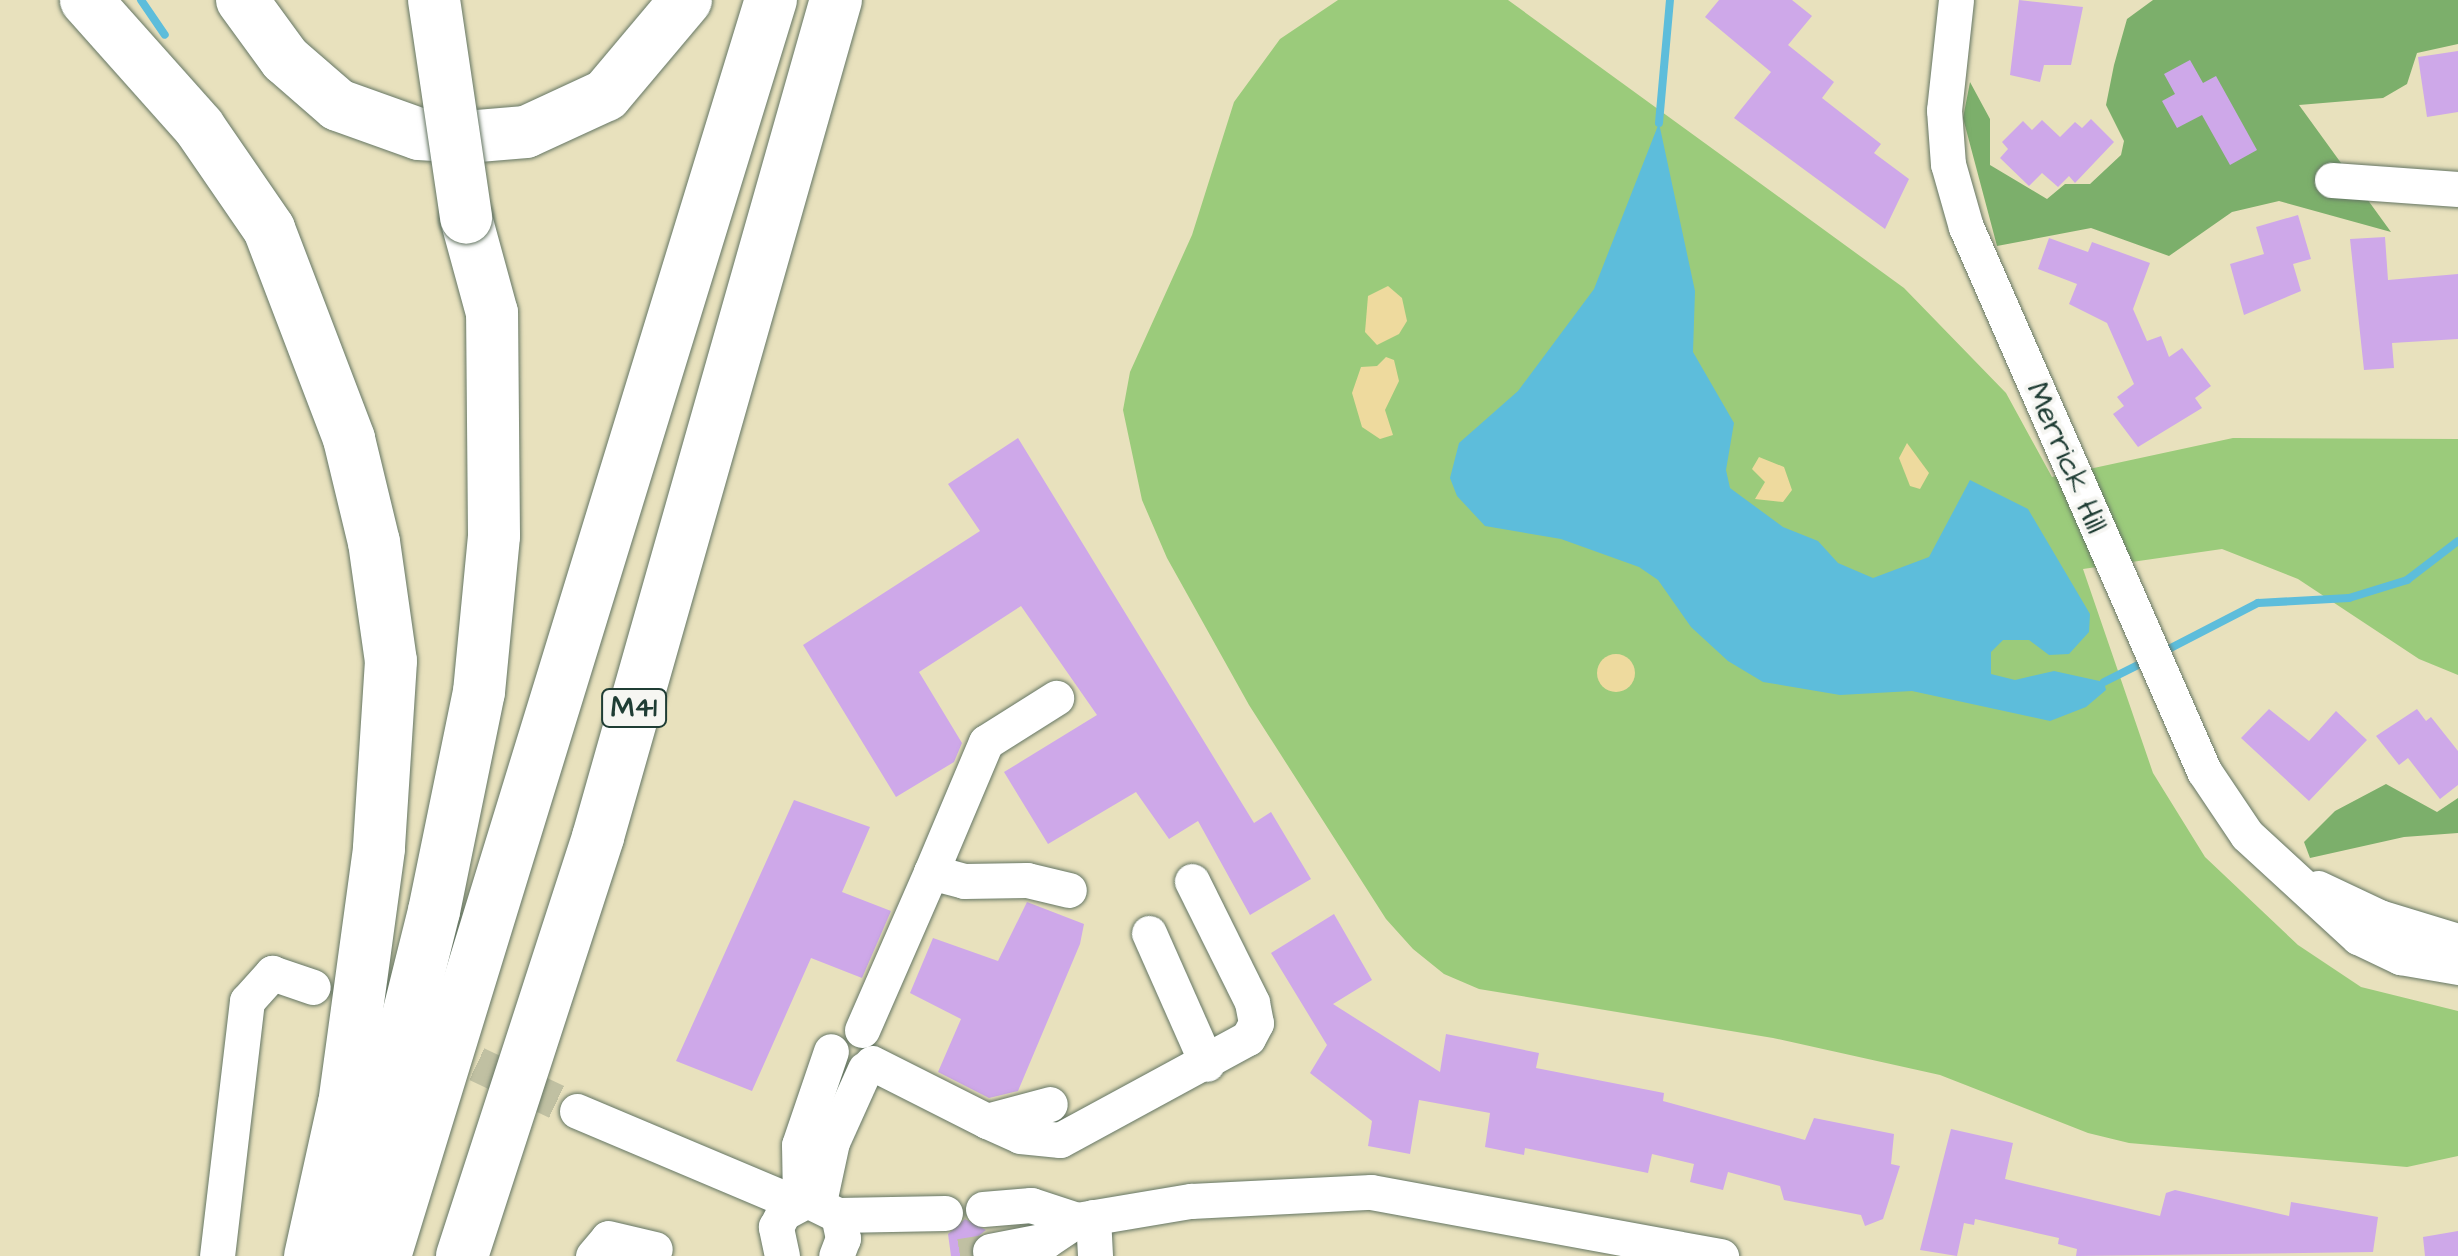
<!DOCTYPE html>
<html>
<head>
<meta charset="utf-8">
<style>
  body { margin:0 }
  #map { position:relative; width:2458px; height:1256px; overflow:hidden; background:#e8e1bd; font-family:"Architects Daughter",sans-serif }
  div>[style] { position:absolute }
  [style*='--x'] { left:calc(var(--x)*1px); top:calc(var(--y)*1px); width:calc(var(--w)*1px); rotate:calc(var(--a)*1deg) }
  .green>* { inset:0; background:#9bcb7b }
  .forest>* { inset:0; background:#7caf6b }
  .sand>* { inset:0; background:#eeda9e }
  .round { border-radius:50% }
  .water>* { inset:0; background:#5dbddb }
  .stream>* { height:8px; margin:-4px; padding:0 4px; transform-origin:4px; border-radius:4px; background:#5dbddb }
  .building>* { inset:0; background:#cea8e9 }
  .minor-tunnel>* { height:35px; margin-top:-17.5px; transform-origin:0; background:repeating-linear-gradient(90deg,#c0c0a2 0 35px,transparent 0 53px) }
  .roads { filter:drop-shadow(0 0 2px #657664) drop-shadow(0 0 2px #657664) }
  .minor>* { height:35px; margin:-17.5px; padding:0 17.5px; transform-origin:17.5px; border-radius:17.5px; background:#fff }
  .highway>* { height:52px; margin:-26px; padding:0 26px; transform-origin:26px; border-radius:26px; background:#fff }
  .bridges { filter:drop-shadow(0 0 2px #657664) drop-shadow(0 0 2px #657664) }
  .highway-bridge>* { height:52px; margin:-26px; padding:0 26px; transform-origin:26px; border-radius:26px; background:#fff }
  span { translate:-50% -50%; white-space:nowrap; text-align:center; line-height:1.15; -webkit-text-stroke:8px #f6f6f2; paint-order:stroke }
  .shield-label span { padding:2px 8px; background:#f6f6f2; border:2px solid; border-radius:8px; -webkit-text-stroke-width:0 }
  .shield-label { font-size:28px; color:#1f3d34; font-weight:700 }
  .street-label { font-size:30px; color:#1f3d34 }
</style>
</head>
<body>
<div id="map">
  <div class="green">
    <div style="clip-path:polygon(1338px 0,1508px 0,1904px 288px,2006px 393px,2052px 477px,2233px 438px,2458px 439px,2458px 675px,2419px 659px,2298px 579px,2222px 549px,2083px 569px,2153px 773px,2205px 857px,2298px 945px,2361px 987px,2458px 1011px,2458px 1156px,2407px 1167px,2129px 1143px,2088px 1133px,1940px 1075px,1773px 1038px,1479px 989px,1444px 974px,1413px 949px,1386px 919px,1249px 705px,1167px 558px,1142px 500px,1123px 410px,1130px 372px,1192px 235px,1234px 102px,1280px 39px)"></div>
  </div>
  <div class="forest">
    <div style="clip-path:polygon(2153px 0,2458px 0,2458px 44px,2417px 53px,2407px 84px,2383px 98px,2299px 105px,2391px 232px,2279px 201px,2232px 212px,2169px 256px,2091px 228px,1997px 246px,1963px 118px,1970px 82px,1990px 119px,1990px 165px,2047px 199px,2065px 184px,2090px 184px,2121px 155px,2124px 141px,2106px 105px,2114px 65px,2127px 19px)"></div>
    <div style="clip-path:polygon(2386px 784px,2437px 812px,2458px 798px,2458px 833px,2404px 837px,2310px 858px,2304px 842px,2335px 811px)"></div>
  </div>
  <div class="sand">
    <div style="clip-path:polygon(1388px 286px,1402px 298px,1407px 321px,1399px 334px,1377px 345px,1365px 332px,1368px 296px)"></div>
    <div style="clip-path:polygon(1386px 357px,1394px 360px,1399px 381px,1385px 410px,1393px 435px,1380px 439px,1362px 427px,1352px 393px,1361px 367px,1377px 366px)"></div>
    <div style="clip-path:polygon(1907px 443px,1929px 473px,1920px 489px,1910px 486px,1899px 458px)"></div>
    <div style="clip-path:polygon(1759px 457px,1784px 467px,1792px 490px,1783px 502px,1755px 499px,1765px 482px,1752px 469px)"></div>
    <div class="round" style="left:1597px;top:654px;width:38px;height:38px"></div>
  </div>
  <div class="water">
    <div style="clip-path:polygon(1659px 123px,1695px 291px,1693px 352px,1734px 423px,1726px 470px,1730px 488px,1783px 527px,1818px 541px,1838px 563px,1873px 578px,1929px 557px,1970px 480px,2028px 509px,2090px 614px,2089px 632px,2069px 654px,2049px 655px,2029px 640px,2003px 640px,1991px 652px,1991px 674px,2015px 680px,2054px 671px,2104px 682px,2106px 690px,2086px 707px,2050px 721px,1912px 691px,1840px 695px,1763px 682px,1728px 661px,1691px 627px,1658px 580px,1639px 567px,1561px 539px,1485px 526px,1457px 496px,1450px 478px,1459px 443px,1518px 391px,1594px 289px)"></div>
  </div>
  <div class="stream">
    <div style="--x:141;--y:0;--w:42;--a:55.6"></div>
    <div style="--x:1659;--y:123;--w:123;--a:-84.9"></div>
    <div style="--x:2161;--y:653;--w:109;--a:-27.3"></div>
    <div style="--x:2258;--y:603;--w:91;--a:-3.1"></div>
    <div style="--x:2349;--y:598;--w:61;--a:-17.2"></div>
    <div style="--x:2407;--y:580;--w:64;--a:-37.4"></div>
    <div style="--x:2104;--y:682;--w:45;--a:-26.6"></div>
  </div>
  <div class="building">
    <div style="clip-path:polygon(1719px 0,1792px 0,1812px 16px,1788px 45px,1834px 82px,1822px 98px,1881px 144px,1874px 153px,1909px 179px,1885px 229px,1734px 118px,1771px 72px,1705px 17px)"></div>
    <div style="clip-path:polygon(2019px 0,2083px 7px,2071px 65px,2044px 65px,2040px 82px,2010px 75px)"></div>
    <div style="clip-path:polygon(2458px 51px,2458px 112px,2427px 117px,2418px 57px)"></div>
    <div style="clip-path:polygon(2190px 60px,2203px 83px,2216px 76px,2257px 150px,2230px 165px,2202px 115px,2177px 128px,2162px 101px,2175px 94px,2164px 74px)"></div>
    <div style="clip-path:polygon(2091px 119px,2114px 142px,2075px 183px,2069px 176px,2058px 187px,2042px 173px,2029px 186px,2000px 158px,2008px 149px,2002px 142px,2023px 121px,2032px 130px,2042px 120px,2060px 137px,2075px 122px,2082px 128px)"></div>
    <div style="clip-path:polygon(2298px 215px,2311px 259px,2293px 264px,2301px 291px,2244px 315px,2230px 264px,2264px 254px,2256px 227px)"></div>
    <div style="clip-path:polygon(2385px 237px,2388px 280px,2458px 274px,2458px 339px,2392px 343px,2394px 368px,2364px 370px,2350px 239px)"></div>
    <div style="clip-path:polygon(2049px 238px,2088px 252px,2092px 242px,2150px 263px,2133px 309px,2147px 341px,2161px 336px,2169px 357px,2182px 348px,2211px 386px,2195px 398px,2202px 408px,2138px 447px,2113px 414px,2124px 406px,2117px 397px,2134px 384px,2107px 323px,2069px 304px,2077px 284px,2038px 269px)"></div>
    <div style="clip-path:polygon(1018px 438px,1254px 823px,1271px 812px,1311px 879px,1250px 915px,1198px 821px,1169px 839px,1136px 792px,1048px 844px,1004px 772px,1097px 715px,1021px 606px,919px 672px,962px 743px,954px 762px,896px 797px,803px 645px,980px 531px,948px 484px)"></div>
    <div style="clip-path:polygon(2269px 709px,2309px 741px,2336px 711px,2367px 740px,2309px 801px,2241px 738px)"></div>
    <div style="clip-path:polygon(2417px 709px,2426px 721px,2431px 717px,2458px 751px,2458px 785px,2440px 799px,2408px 758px,2399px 765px,2376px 736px)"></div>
    <div style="clip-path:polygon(794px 800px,870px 827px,842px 892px,891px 911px,862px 978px,811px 958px,752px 1091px,676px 1061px)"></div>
    <div style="clip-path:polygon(1027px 902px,1084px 924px,1080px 944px,1018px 1091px,989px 1098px,938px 1072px,961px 1019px,910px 993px,933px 938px,998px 961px)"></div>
    <div style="clip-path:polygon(1334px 914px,1372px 980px,1333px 1004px,1440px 1072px,1446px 1034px,1539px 1053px,1536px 1068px,1664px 1093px,1663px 1101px,1805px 1140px,1814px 1118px,1894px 1134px,1891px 1164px,1900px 1166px,1883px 1219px,1865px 1226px,1861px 1215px,1784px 1200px,1780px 1186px,1728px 1172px,1723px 1190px,1690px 1182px,1694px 1164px,1652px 1154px,1648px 1173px,1525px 1148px,1524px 1155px,1485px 1147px,1490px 1113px,1419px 1100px,1410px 1154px,1368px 1146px,1372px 1121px,1310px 1073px,1327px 1045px,1271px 953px)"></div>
    <div style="clip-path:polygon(1951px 1129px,2013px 1143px,2005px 1179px,2160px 1216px,2166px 1193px,2175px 1190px,2289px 1216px,2291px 1202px,2378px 1217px,2373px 1252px,2076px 1256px,2077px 1249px,2058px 1244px,2059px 1238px,1975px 1219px,1974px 1225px,1964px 1223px,1957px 1256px,1920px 1250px)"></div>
    <div style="clip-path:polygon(965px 1219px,986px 1230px,970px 1243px,969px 1256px,951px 1256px,948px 1234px)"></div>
    <div style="clip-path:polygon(2458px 1231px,2458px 1256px,2425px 1256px,2423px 1237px)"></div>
  </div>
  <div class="minor-tunnel">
    <div style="--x:429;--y:1041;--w:164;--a:25.3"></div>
    <div style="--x:960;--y:1256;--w:30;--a:-9"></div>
  </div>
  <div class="roads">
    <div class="minor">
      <div style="--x:1956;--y:0;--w:111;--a:96.2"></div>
      <div style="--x:1944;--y:110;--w:54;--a:85.8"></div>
      <div style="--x:1948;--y:164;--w:66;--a:74.1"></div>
      <div style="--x:1966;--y:227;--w:594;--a:66.37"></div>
      <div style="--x:2204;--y:771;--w:77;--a:56.1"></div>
      <div style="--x:2247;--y:835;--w:151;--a:42.6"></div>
      <div style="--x:2358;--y:937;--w:47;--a:25.5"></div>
      <div style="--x:2400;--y:957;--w:59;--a:9.8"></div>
      <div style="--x:2332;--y:180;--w:126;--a:4.1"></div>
      <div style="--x:931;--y:872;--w:141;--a:-67.1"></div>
      <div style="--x:986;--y:742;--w:83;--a:-32.2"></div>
      <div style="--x:2318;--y:888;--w:68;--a:25.4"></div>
      <div style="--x:2379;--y:917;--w:83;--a:16.9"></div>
      <div style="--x:1149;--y:933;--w:143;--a:66.1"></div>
      <div style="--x:862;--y:1030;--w:172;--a:-66.4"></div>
      <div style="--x:931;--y:872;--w:34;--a:15"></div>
      <div style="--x:964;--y:881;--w:63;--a:-0.9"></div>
      <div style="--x:1027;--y:880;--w:43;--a:13.4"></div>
      <div style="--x:872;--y:1063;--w:129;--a:26.8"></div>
      <div style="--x:987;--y:1121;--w:65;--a:-15.1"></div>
      <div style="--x:577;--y:1111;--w:237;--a:22.9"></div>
      <div style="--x:987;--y:1121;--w:36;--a:24"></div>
      <div style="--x:1020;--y:1136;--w:40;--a:5.7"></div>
      <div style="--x:1060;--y:1140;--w:214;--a:-28.5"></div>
      <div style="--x:1248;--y:1038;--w:17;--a:-62"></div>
      <div style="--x:1256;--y:1023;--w:21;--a:-101"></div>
      <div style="--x:1252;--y:1002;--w:135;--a:-116.4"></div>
      <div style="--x:800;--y:1201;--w:56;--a:-91"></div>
      <div style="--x:799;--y:1145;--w:99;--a:-71.2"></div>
      <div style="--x:819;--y:1202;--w:61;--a:-77.8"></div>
      <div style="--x:832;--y:1142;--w:80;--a:-65.7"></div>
      <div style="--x:983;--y:1209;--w:48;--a:-4.8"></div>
      <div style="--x:1031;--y:1205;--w:48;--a:18.1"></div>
      <div style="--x:838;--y:1215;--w:107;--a:-1.1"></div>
      <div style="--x:1093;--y:1217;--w:39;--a:87"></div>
      <div style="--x:990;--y:1251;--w:58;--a:-10.9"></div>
      <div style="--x:1047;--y:1240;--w:36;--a:-34"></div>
      <div style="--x:1077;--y:1220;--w:116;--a:-9.5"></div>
      <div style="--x:1191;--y:1201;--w:180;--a:-2.9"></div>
      <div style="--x:1371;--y:1192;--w:356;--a:10.4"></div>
      <div style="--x:217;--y:1256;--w:257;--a:-83.3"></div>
      <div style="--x:247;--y:1001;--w:38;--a:-48"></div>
      <div style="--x:272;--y:973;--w:43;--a:18.9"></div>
      <div style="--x:593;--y:1256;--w:23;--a:-50"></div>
      <div style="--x:608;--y:1238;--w:48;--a:13.2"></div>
      <div style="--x:782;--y:1256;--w:30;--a:-102"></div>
      <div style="--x:776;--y:1227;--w:16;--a:-63"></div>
      <div style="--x:783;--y:1213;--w:27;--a:-28"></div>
      <div style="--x:807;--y:1200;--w:34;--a:26"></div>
      <div style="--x:838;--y:1215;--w:24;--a:78"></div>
      <div style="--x:843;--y:1238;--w:19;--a:111"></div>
    </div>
    <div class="highway">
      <div style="--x:86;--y:0;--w:170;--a:48.3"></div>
      <div style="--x:199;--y:127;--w:124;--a:55.5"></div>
      <div style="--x:269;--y:229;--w:225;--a:69.1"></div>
      <div style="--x:349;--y:439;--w:106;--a:76.4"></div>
      <div style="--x:374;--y:542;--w:120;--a:81.9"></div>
      <div style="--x:391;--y:661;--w:188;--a:93.7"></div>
      <div style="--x:379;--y:849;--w:256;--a:97.8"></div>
      <div style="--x:344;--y:1103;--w:157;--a:102.5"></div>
      <div style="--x:242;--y:0;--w:73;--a:53.9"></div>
      <div style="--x:285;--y:59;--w:70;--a:41"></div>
      <div style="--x:338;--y:105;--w:86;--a:19.7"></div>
      <div style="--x:419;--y:134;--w:47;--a:3.7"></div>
      <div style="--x:466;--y:137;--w:60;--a:-4.8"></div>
      <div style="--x:526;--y:132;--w:88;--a:-24.8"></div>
      <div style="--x:606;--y:95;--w:124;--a:-49.9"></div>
      <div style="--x:348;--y:1256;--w:356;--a:-76"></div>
      <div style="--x:434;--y:911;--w:224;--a:-78.4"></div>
      <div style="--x:479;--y:692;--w:157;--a:-84.5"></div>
      <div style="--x:494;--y:536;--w:223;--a:-90.5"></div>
      <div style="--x:492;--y:313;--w:98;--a:-105.3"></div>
      <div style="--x:385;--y:1256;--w:1314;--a:-72.92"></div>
      <div style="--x:462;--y:1256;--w:441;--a:-72"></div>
      <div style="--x:598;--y:837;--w:870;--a:-74.13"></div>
    </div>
  </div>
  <div class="bridges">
    <div class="highway-bridge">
      <div style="--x:434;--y:0;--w:220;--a:81.6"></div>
    </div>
  </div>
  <div class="shield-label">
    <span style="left:634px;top:708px">M41</span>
  </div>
  <div class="street-label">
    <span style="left:2066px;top:458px;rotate:67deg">Merrick Hill</span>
  </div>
</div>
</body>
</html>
